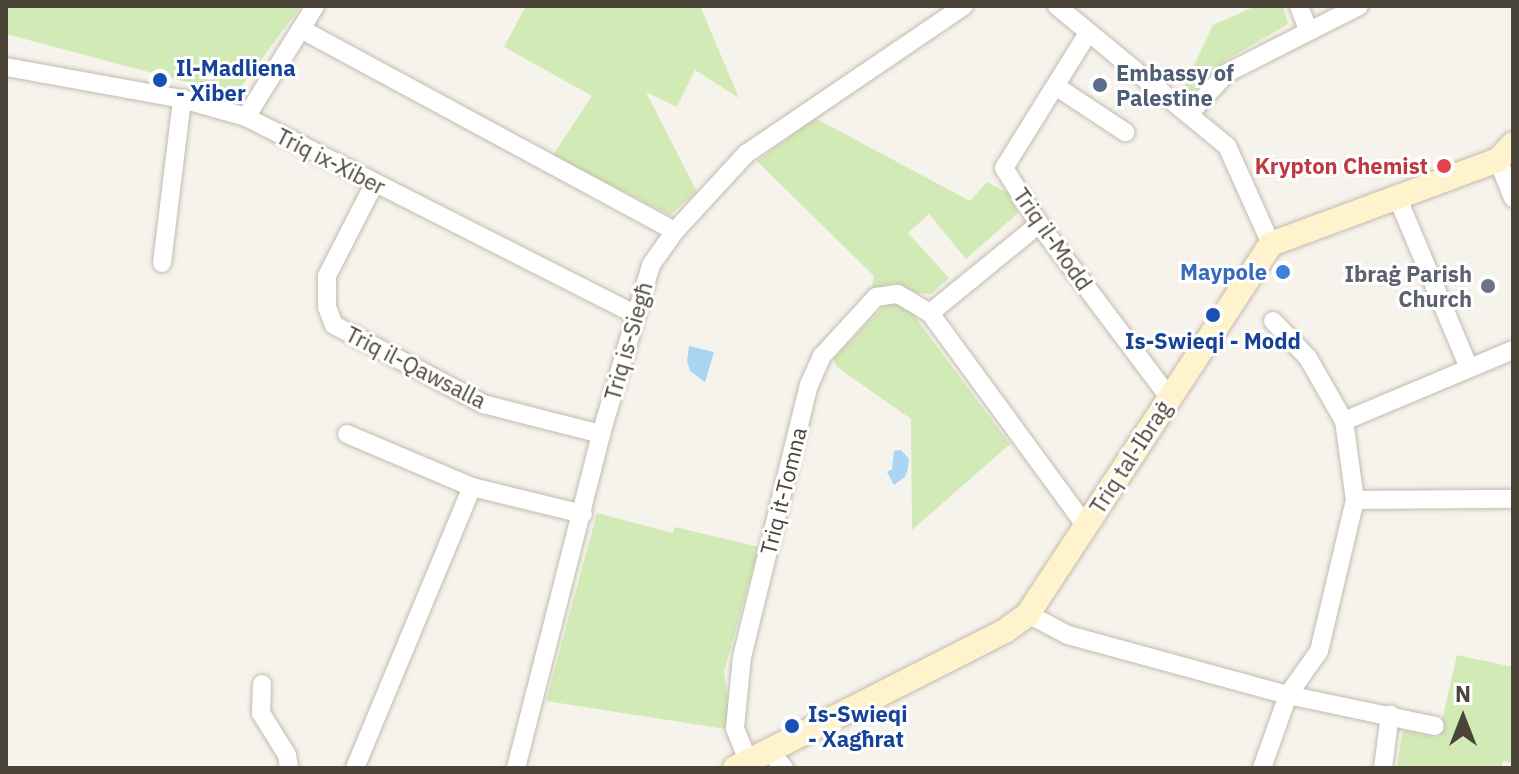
<!DOCTYPE html>
<html>
<head>
<meta charset="utf-8">
<style>
  body { margin:0 }
  #map { position:relative; width:1519px; height:774px; overflow:hidden; background:#f6f3ec; font-family:"IBM Plex Sans",sans-serif }
  div>[style] { position:absolute }
  [style*='--x'] { left:calc(var(--x)*1px); top:calc(var(--y)*1px); width:calc(var(--w)*1px); rotate:calc(var(--a)*1deg) }
  .green>* { inset:0; background:#d2eab5 }
  .water>* { inset:0; background:#a9d4f2 }
  .roads { filter:drop-shadow(0 0 2px #c2bbae) drop-shadow(0 0 2px #c2bbae) }
  .street>* { height:18px; margin:-9px; padding:0 9px; transform-origin:9px; border-radius:9px; background:#fff }
  .secondary>* { height:24px; margin:-12px; padding:0 12px; transform-origin:12px; border-radius:12px; background:#fff3cd }
  .dots>* { width:22px; height:22px; translate:-50% -50%; box-sizing:border-box; border:4px solid #fff; border-radius:50% }
  span { translate:-50% -50%; white-space:nowrap; text-align:center; line-height:1.15; -webkit-text-stroke:6px #fff; paint-order:stroke }
  .transit-label { font-size:22px; color:#164399; font-weight:700 }
  .left { translate:0 -50%; text-align:left }
  .service-label { font-size:22px; color:#4e5e75; font-weight:700 }
  .street-label { font-size:22px; color:#4b4439 }
  .health-label { font-size:22px; color:#be3a42; font-weight:700 }
  .right { translate:-100% -50%; text-align:right }
  .shop-label { font-size:22px; color:#366cbe; font-weight:700 }
  .worship-label { font-size:22px; color:#5b616d; font-weight:700 }
  .frame { position:absolute; inset:0; border:8px solid #4b4439; pointer-events:none }
  .north { position:absolute; left:1423px; top:678px; width:80px; height:80px; -webkit-text-stroke:6px #fff; paint-order:stroke; rotate:0deg; font-size:22px; font-weight:700; line-height:32px; text-align:center; color:#4b4439 }
  .north::after { content:''; display:block; margin:auto; width:28px; height:36px; background:#4b4439; clip-path:polygon(50% 0,100% 100%,50% 72%,0 100%) }
</style>
</head>
<body>
<div id="map">
  <div class="green">
    <div style="clip-path:polygon(6px 6px,301px 6px,235px 95px,6px 34px)"></div>
    <div style="clip-path:polygon(526px 6px,700px 6px,739px 98px,695px 70px,677px 107px,646px 92px,697px 192px,670px 215px,553px 155px,592px 96px,504px 47px)"></div>
    <div style="clip-path:polygon(1256px 6px,1283px 6px,1288px 24px,1223px 62px,1190px 97px,1182px 91px,1213px 25px)"></div>
    <div style="clip-path:polygon(815px 118px,970px 201px,987px 182px,1012px 196px,1018px 213px,966px 259px,929px 214px,908px 233px,949px 278px,931px 294px,917px 293px,894px 283px,871px 290px,874px 276px,757px 161px)"></div>
    <div style="clip-path:polygon(889px 301px,909px 309px,1010px 444px,912px 530px,911px 419px,837px 367px,833px 359px)"></div>
    <div style="clip-path:polygon(597px 513px,673px 533px,675px 527px,759px 547px,724px 672px,732px 730px,546px 701px)"></div>
    <div style="clip-path:polygon(1457px 655px,1513px 667px,1513px 763px,1503px 761px,1501px 768px,1397px 768px,1403px 730px,1438px 738px)"></div>
  </div>
  <div class="water">
    <div style="clip-path:polygon(689px 346px,714px 352px,705px 382px,690px 371px,687px 361px)"></div>
    <div style="clip-path:polygon(901px 450px,909px 459px,908px 468px,905px 477px,894px 485px,887px 472px,892px 469px,894px 451px)"></div>
  </div>
  <div class="roads">
    <div class="street">
      <div style="--x:1057;--y:6;--w:220;--a:39.5"></div>
      <div style="--x:1227;--y:146;--w:107;--a:65.8"></div>
      <div style="--x:1299;--y:6;--w:26;--a:69"></div>
      <div style="--x:301;--y:29;--w:425;--a:28.4"></div>
      <div style="--x:1088;--y:33;--w:159;--a:121.9"></div>
      <div style="--x:1004;--y:168;--w:66;--a:58"></div>
      <div style="--x:1039;--y:224;--w:216;--a:53.1"></div>
      <div style="--x:6;--y:67;--w:179;--a:10.3"></div>
      <div style="--x:182;--y:99;--w:66;--a:15.7"></div>
      <div style="--x:246;--y:117;--w:436;--a:26.9"></div>
      <div style="--x:1057;--y:87;--w:82;--a:33.5"></div>
      <div style="--x:1189;--y:114;--w:56;--a:-47.2"></div>
      <div style="--x:1227;--y:73;--w:148;--a:-26.9"></div>
      <div style="--x:246;--y:117;--w:131;--a:-58.1"></div>
      <div style="--x:1498;--y:160;--w:41;--a:68.5"></div>
      <div style="--x:374;--y:184;--w:103;--a:117.1"></div>
      <div style="--x:327;--y:276;--w:31;--a:90"></div>
      <div style="--x:327;--y:307;--w:19;--a:69"></div>
      <div style="--x:334;--y:325;--w:169;--a:27.9"></div>
      <div style="--x:483;--y:404;--w:122;--a:14.3"></div>
      <div style="--x:1398;--y:199;--w:183;--a:67.2"></div>
      <div style="--x:162;--y:263;--w:165;--a:-83"></div>
      <div style="--x:930;--y:313;--w:141;--a:-39.2"></div>
      <div style="--x:1344;--y:421;--w:183;--a:-22.8"></div>
      <div style="--x:347;--y:434;--w:136;--a:23"></div>
      <div style="--x:472;--y:487;--w:114;--a:13.7"></div>
      <div style="--x:1355;--y:500;--w:158;--a:-0.4"></div>
      <div style="--x:1028;--y:614;--w:45;--a:27.7"></div>
      <div style="--x:1068;--y:635;--w:228;--a:15.3"></div>
      <div style="--x:1288;--y:695;--w:150;--a:11.9"></div>
      <div style="--x:262;--y:684;--w:29;--a:92"></div>
      <div style="--x:261;--y:713;--w:49;--a:58.2"></div>
      <div style="--x:287;--y:755;--w:13;--a:81"></div>
      <div style="--x:771;--y:753;--w:20;--a:49"></div>
      <div style="--x:749;--y:763;--w:38;--a:-112"></div>
      <div style="--x:735;--y:728;--w:71;--a:-84.4"></div>
      <div style="--x:742;--y:657;--w:280;--a:-76.2"></div>
      <div style="--x:809;--y:385;--w:32;--a:-66"></div>
      <div style="--x:822;--y:356;--w:80;--a:-47.5"></div>
      <div style="--x:876;--y:297;--w:22;--a:-8"></div>
      <div style="--x:898;--y:294;--w:37;--a:31"></div>
      <div style="--x:930;--y:313;--w:263;--a:53.8"></div>
      <div style="--x:355;--y:768;--w:304;--a:-67.4"></div>
      <div style="--x:516;--y:768;--w:345;--a:-75.7"></div>
      <div style="--x:601;--y:434;--w:176;--a:-73.5"></div>
      <div style="--x:651;--y:265;--w:42;--a:-54.8"></div>
      <div style="--x:675;--y:231;--w:105;--a:-47.3"></div>
      <div style="--x:746;--y:154;--w:263;--a:-34.2"></div>
      <div style="--x:1262;--y:768;--w:77;--a:-70.4"></div>
      <div style="--x:1288;--y:695;--w:54;--a:-54.8"></div>
      <div style="--x:1319;--y:651;--w:155;--a:-76.6"></div>
      <div style="--x:1355;--y:500;--w:80;--a:-97.9"></div>
      <div style="--x:1344;--y:421;--w:73;--a:-119.7"></div>
      <div style="--x:1308;--y:358;--w:51;--a:-133.4"></div>
      <div style="--x:1383;--y:768;--w:54;--a:-82.6"></div>
    </div>
    <div class="secondary">
      <div style="--x:735;--y:768;--w:303;--a:-26.9"></div>
      <div style="--x:1005;--y:631;--w:29;--a:-36"></div>
      <div style="--x:1028;--y:614;--w:443;--a:-56.7"></div>
      <div style="--x:1271;--y:244;--w:242;--a:-20.3"></div>
      <div style="--x:1498;--y:160;--w:22;--a:-47"></div>
    </div>
  </div>
  <div class="dots">
    <div style="left:160px;top:80px;background:#1a4fb4"></div>
    <div style="left:1100px;top:85px;background:#5c6f8a"></div>
    <div style="left:1444px;top:166px;background:#e0444e"></div>
    <div style="left:1283px;top:272px;background:#3f7fe0"></div>
    <div style="left:1488px;top:286px;background:#6b7280"></div>
    <div style="left:1213px;top:315px;background:#1a4fb4"></div>
    <div style="left:792px;top:726px;background:#1a4fb4"></div>
  </div>
  <div class="transit-label">
    <span class="left" style="left:176px;top:80px">Il-Madliena<br>- Xiber</span>
    <span style="left:1213px;top:341px">Is-Swieqi - Modd</span>
    <span class="left" style="left:808px;top:726px">Is-Swieqi<br>- Xagħrat</span>
  </div>
  <div class="service-label">
    <span class="left" style="left:1116px;top:85px">Embassy of<br>Palestine</span>
  </div>
  <div class="street-label">
    <span style="left:331px;top:161px;rotate:27deg">Triq ix-Xiber</span>
    <span style="left:1053px;top:239px;rotate:55deg">Triq il-Modd</span>
    <span style="left:628px;top:341px;rotate:-74deg">Triq is-Siegħ</span>
    <span style="left:416px;top:367px;rotate:27deg">Triq il-Qawsalla</span>
    <span style="left:1130px;top:457px;rotate:-57deg">Triq tal-Ibraġ</span>
    <span style="left:783px;top:491px;rotate:-76deg">Triq it-Tomna</span>
  </div>
  <div class="health-label">
    <span class="right" style="left:1428px;top:166px">Krypton Chemist</span>
  </div>
  <div class="shop-label">
    <span class="right" style="left:1267px;top:272px">Maypole</span>
  </div>
  <div class="worship-label">
    <span class="right" style="left:1472px;top:286px">Ibraġ Parish<br>Church</span>
  </div>
  <div class="frame"></div>
  <div class="north">N</div>
</div>
</body>
</html>
